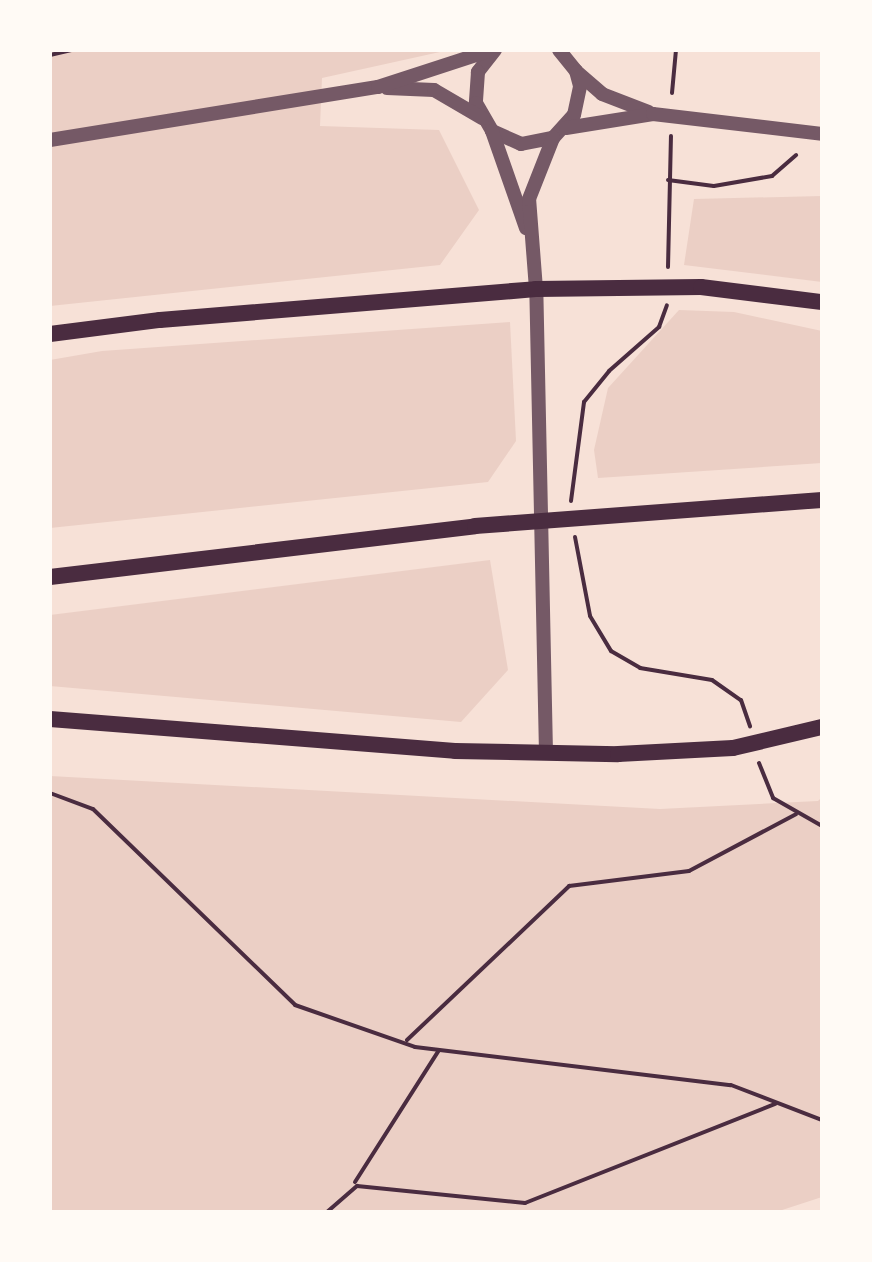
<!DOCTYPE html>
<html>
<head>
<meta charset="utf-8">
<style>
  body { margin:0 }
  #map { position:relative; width:872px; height:1262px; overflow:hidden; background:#f7e1d7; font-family:Signika,sans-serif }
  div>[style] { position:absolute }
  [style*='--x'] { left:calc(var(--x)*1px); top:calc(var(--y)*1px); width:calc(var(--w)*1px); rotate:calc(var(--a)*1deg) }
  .green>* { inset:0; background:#ebcfc5 }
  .path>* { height:4px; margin:-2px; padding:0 2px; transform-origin:2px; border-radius:2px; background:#4a2c40 }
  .tertiary>* { height:14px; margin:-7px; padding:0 7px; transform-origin:7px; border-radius:7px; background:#755966 }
  .secondary>* { height:16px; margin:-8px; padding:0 8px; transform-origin:8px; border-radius:8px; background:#4a2c40 }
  span { translate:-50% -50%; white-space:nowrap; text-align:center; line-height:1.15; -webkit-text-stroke:7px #fffaf5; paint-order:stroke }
  .frame { position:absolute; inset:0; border:52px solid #fffaf5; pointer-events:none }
</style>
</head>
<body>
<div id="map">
  <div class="green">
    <div style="clip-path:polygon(50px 50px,449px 50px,322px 78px,320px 126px,439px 130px,479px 210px,440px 265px,50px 306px)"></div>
    <div style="clip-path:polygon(822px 196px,822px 282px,684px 265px,694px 199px)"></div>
    <div style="clip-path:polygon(679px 310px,734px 312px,822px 331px,822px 463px,598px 478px,594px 450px,608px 388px)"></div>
    <div style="clip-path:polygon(510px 322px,516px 441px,488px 482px,50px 528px,50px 360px,102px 351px)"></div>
    <div style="clip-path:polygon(490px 560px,508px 670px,461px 722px,50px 686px,50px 615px)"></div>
    <div style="clip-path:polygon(50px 776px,660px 809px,818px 801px,822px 797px,822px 1197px,776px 1212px,50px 1212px)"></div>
  </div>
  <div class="path">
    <div style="--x:50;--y:55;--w:23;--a:-13"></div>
    <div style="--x:672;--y:93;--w:43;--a:-84.7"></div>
    <div style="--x:668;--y:180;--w:46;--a:7.4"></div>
    <div style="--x:714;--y:186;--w:59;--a:-9.8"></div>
    <div style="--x:772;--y:176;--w:32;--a:-41"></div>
    <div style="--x:668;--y:267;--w:131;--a:-88.7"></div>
    <div style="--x:571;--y:501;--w:100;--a:-82.5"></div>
    <div style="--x:584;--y:402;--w:40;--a:-51"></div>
    <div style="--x:609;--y:371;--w:67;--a:-41.3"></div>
    <div style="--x:659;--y:327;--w:23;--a:-70"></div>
    <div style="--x:575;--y:537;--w:80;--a:79.2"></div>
    <div style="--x:590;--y:616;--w:41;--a:59"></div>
    <div style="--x:611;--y:651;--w:34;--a:30"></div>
    <div style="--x:640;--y:668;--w:73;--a:9.5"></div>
    <div style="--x:712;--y:680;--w:35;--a:35"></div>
    <div style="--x:741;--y:700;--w:28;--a:71"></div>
    <div style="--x:759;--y:763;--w:38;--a:68"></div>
    <div style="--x:773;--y:798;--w:56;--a:29.7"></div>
    <div style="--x:50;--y:793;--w:46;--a:20.4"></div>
    <div style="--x:93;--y:809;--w:281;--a:44.1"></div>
    <div style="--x:295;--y:1005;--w:127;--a:19.3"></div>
    <div style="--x:415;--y:1047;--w:318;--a:6.9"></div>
    <div style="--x:731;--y:1085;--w:97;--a:21"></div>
    <div style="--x:407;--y:1040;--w:224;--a:-43.5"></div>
    <div style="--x:569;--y:886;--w:121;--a:-7.1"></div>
    <div style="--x:689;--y:871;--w:121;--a:-28"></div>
    <div style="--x:355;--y:1182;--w:156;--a:-57.5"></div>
    <div style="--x:327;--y:1212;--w:40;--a:-41"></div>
    <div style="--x:357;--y:1186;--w:169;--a:5.8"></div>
    <div style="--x:525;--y:1203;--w:269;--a:-21.6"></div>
  </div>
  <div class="tertiary">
    <div style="--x:495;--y:50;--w:28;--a:128"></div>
    <div style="--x:478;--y:72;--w:31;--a:94"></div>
    <div style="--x:476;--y:103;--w:32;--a:60"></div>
    <div style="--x:492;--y:131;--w:32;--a:24"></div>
    <div style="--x:521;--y:144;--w:33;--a:-11"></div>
    <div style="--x:553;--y:138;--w:31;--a:-48"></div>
    <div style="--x:574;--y:115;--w:30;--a:-78"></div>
    <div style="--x:580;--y:86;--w:16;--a:-105"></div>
    <div style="--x:576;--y:71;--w:27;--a:-129"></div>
    <div style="--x:577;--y:72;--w:33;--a:41"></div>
    <div style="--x:602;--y:94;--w:50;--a:21"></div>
    <div style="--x:387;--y:88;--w:47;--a:2.4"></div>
    <div style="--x:434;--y:90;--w:56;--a:30.3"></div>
    <div style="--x:566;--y:128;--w:88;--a:-9.1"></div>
    <div style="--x:653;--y:114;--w:170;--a:6.7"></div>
    <div style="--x:492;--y:131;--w:103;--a:70.7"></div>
    <div style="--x:50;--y:140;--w:332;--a:-9.2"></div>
    <div style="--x:378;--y:87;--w:119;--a:-18.1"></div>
    <div style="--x:546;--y:753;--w:464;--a:-91.2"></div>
    <div style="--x:536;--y:289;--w:90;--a:-94.4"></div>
    <div style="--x:529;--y:199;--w:66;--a:-68.5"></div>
  </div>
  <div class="secondary">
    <div style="--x:50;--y:334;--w:111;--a:-7.3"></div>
    <div style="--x:160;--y:320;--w:377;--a:-4.7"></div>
    <div style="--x:536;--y:289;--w:165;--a:-0.7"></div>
    <div style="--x:701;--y:287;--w:122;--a:7.1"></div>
    <div style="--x:50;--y:577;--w:428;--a:-6.8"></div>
    <div style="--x:475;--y:526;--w:348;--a:-4.3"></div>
    <div style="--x:50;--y:719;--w:406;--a:4.5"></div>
    <div style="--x:455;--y:751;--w:163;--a:1.1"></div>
    <div style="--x:618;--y:754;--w:115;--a:-3"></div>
    <div style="--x:733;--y:748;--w:91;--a:-13.3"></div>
  </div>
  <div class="frame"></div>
</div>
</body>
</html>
